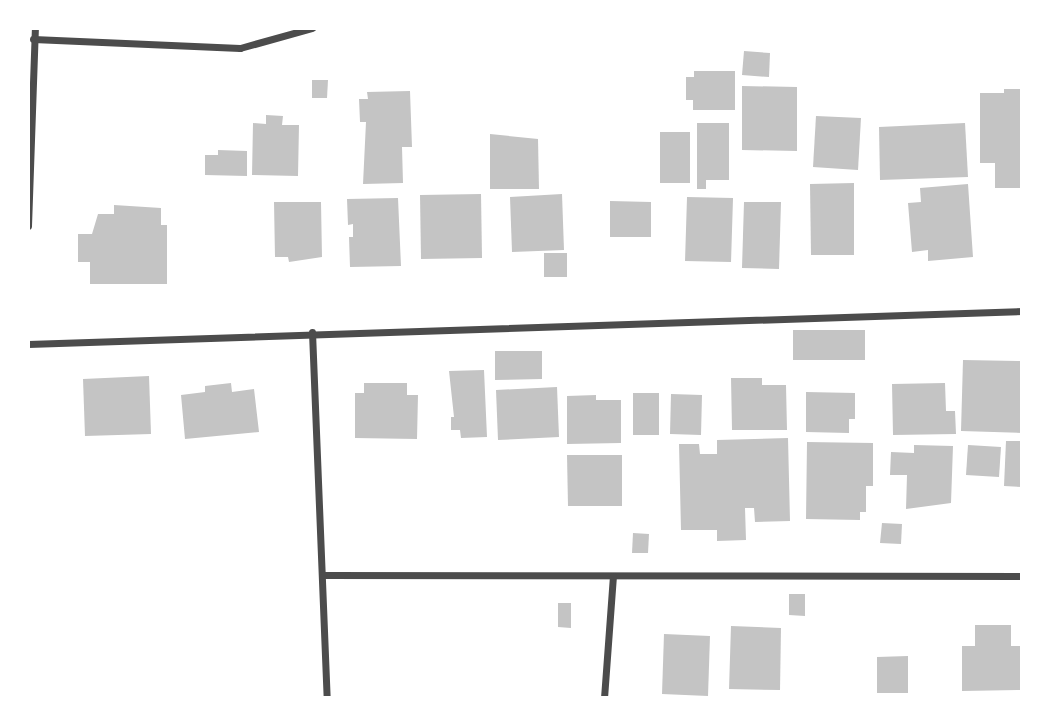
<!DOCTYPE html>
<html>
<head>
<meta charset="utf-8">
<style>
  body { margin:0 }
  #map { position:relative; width:1050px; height:726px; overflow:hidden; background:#fff; font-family:Karla,sans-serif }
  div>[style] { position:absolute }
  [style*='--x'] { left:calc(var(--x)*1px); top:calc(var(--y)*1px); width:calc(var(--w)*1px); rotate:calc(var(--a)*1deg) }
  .building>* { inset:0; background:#c4c4c4 }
  .minor>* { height:7px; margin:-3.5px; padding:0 3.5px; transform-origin:3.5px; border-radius:3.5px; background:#4c4c4c }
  span { translate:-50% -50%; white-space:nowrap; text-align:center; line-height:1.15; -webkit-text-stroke:7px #fff; paint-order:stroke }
  .frame { position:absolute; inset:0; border:30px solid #fff; pointer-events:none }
</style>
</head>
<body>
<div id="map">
  <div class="building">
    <div style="clip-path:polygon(744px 51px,770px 53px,769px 77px,742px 75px)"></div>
    <div style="clip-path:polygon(694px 71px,735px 71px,735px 110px,693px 110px,693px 100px,686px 100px,686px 77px,694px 77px)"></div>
    <div style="clip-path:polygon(312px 80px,328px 80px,327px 98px,312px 98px)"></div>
    <div style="clip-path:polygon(742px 86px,797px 87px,797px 151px,742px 150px)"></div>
    <div style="clip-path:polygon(1004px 89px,1022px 89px,1022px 188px,995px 188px,995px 163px,980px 163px,980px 93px,1004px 93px)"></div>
    <div style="clip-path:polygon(410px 91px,412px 147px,402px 147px,403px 183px,363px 184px,366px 122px,360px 122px,359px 99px,368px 99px,367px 92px)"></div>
    <div style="clip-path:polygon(266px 115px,283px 116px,282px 125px,299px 125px,298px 176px,252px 175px,253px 123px,266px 124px)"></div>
    <div style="clip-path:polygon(816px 116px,861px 118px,858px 170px,813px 167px)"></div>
    <div style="clip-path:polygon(697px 123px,729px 123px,729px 180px,706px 180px,706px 189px,697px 189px)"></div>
    <div style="clip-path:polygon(965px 123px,968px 177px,880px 180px,879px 127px)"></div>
    <div style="clip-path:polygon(660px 132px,690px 132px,690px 183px,660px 183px)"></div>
    <div style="clip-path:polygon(490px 134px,538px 139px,539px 189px,490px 189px)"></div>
    <div style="clip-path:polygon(218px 150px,247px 151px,247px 176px,205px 175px,205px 155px,218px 155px)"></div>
    <div style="clip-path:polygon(854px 183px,854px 255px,811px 255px,810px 184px)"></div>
    <div style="clip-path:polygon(968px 184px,973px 257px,928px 261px,928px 250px,912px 252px,908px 203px,921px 202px,920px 188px)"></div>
    <div style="clip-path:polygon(481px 194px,482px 258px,421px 259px,420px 195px)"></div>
    <div style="clip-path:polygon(562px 194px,564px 250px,512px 252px,510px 197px)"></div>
    <div style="clip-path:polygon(687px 197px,733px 198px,731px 262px,685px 261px)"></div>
    <div style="clip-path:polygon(398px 198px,401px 266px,350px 267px,349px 237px,353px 237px,353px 224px,348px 225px,347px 199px)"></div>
    <div style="clip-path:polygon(610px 201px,651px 202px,651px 237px,610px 237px)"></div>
    <div style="clip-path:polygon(274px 202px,321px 202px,322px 257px,289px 262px,288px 257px,275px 257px)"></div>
    <div style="clip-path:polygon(744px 202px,781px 202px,779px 269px,742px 268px)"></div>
    <div style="clip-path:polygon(114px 205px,161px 208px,161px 225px,167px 225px,167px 284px,90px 284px,90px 262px,78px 262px,78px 234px,92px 234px,98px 214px,114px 214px)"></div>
    <div style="clip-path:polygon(544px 253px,567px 253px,567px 277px,544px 277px)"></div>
    <div style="clip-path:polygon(793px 330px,865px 330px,865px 360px,793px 360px)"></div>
    <div style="clip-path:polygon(495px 351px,542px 351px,542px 379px,495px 380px)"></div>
    <div style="clip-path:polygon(963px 360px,1022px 361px,1022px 433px,961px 431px)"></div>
    <div style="clip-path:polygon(484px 370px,487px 437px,461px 438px,460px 430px,451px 430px,451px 417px,454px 417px,449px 371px)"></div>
    <div style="clip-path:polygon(149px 376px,151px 434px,85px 436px,83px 379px)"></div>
    <div style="clip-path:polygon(731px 378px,762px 378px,762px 385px,786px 385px,787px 430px,732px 430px)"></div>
    <div style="clip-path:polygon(231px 383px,232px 392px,254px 389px,259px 432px,185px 439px,181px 395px,205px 392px,205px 386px)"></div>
    <div style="clip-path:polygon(364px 383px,407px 383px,407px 395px,418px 395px,417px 439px,355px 438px,355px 393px,364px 393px)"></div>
    <div style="clip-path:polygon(945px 383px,946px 411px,955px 411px,956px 434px,893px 435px,892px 384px)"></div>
    <div style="clip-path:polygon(557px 387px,559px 437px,498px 440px,496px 390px)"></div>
    <div style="clip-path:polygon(806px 392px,855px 393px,855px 419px,849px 419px,849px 433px,806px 432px)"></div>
    <div style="clip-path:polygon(633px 393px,659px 393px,659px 435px,633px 435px)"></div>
    <div style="clip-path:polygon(671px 394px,702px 395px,701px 435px,670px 434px)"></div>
    <div style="clip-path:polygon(596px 395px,596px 400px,621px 400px,621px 443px,567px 444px,567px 396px)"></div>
    <div style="clip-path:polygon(788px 438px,790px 521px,755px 522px,754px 508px,745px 508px,746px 540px,717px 541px,717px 530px,681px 530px,679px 444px,699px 444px,700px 454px,717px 454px,717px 440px)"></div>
    <div style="clip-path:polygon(1006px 441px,1022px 441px,1022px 487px,1004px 486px)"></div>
    <div style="clip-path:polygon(807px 442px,873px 443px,873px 486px,866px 486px,866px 512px,860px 512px,860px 520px,806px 519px)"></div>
    <div style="clip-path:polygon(914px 445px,953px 446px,951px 503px,906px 509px,907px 475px,890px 475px,891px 452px,914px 453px)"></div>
    <div style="clip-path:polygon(968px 445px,1001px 447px,999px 477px,966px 475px)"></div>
    <div style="clip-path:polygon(567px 455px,622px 455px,622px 506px,568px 506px)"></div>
    <div style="clip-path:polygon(882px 523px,902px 524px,901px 544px,880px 543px)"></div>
    <div style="clip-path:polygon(633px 533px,649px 534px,648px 553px,632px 553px)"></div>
    <div style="clip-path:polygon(789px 594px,805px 594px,805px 616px,789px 615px)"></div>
    <div style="clip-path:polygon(558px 603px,571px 603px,571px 628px,558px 627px)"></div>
    <div style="clip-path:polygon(975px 625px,1011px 625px,1011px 646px,1022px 646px,1022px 690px,962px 691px,962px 646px,975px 646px)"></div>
    <div style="clip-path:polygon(731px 626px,781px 628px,780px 690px,729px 689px)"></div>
    <div style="clip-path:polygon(664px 634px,710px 636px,708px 696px,662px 694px)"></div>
    <div style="clip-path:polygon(908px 656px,908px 693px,877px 693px,877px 657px)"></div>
  </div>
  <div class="minor">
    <div style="--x:33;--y:39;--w:207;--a:2.5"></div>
    <div style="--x:240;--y:48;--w:75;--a:-15.5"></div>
    <div style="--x:28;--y:226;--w:198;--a:-88"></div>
    <div style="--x:312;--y:332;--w:366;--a:87.7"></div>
    <div style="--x:28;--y:344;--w:995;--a:-1.9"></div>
    <div style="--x:324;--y:575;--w:698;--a:0.08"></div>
    <div style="--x:604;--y:698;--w:122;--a:-85.8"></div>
  </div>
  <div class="frame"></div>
</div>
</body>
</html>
